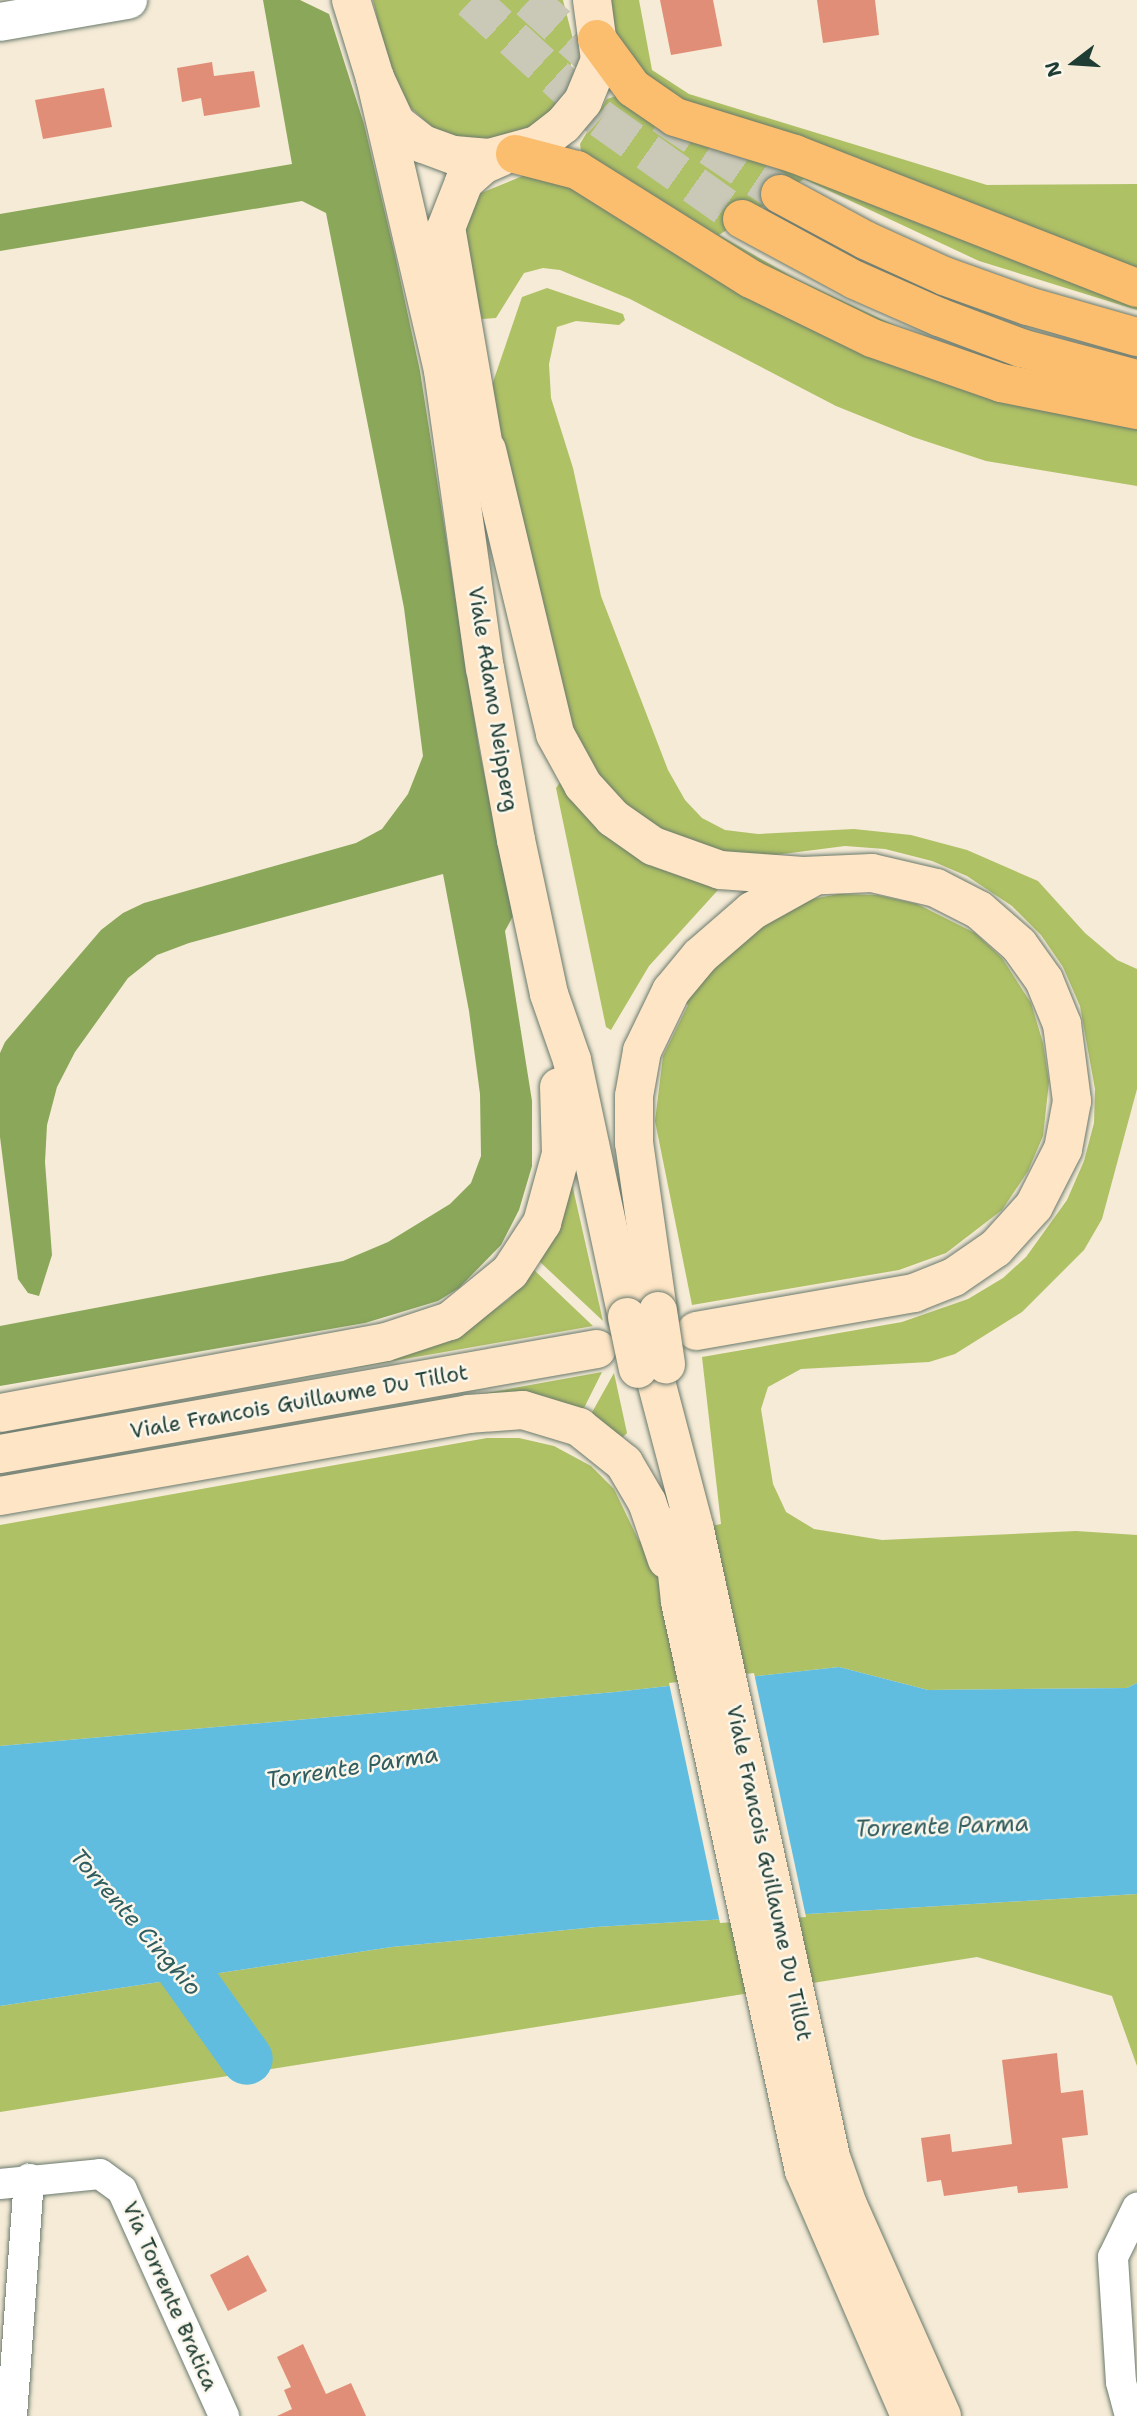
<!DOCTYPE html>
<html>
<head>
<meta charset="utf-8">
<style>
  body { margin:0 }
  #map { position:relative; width:1137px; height:2416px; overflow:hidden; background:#f5ebd6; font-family:"Shantell Sans",sans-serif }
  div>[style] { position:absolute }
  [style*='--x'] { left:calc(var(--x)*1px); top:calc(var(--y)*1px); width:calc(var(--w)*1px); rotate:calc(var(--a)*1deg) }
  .green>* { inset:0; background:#afc165 }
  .forest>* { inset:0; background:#8ba75a }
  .water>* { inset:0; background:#61bddf }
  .pier>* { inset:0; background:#f5ebd6 }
  .river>* { height:52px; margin:-26px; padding:0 26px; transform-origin:26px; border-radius:26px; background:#61bddf }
  .building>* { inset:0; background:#e18e78 }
  .trunk-tunnel>* { height:38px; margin-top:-19px; transform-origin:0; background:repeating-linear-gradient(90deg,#cac8b6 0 38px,transparent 0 57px) }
  .roads { filter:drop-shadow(0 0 2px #6a7a6d) drop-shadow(0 0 2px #6a7a6d) }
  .minor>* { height:30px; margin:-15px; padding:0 15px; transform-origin:15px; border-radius:15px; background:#fff }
  .tertiary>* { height:38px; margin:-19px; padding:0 19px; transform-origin:19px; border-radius:19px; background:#fff }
  .secondary>* { height:38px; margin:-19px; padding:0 19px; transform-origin:19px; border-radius:19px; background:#fde5c5 }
  .trunk>* { height:38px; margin:-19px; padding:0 19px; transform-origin:19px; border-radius:19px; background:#fbbd6e }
  .bridges { filter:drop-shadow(0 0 2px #6a7a6d) drop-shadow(0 0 2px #6a7a6d) }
  .secondary-bridge>* { height:38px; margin:-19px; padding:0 19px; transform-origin:19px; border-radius:19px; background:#fde5c5 }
  span { translate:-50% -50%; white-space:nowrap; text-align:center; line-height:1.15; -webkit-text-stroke:5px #fbf7ec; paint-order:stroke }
  .street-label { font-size:21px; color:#1f3d34 }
  .water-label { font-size:23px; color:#305d5f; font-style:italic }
  .north { position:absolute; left:1039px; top:28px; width:70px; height:70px; -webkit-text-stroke:5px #fbf7ec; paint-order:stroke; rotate:253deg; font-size:19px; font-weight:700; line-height:28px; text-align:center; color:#1f3d34 }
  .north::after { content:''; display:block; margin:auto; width:24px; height:32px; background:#1f3d34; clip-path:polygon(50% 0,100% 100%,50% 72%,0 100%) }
</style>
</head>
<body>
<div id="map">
  <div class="green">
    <div style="clip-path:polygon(373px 0,563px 0,574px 43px,567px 90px,550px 113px,528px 128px,488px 139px,461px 138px,433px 128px,404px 102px,388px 67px)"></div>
    <div style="clip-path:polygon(605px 0,639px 0,652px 70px,689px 94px,987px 185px,1137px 184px,1137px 270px,706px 114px,649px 85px,619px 43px)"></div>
    <div style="clip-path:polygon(616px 96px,763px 158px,1137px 302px,1137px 310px,979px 261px,804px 179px,719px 235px,796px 279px,919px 337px,810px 293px,581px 151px,580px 144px,607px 99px)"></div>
    <div style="clip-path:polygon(525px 175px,564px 180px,616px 212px,1137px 426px,1137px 486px,986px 461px,913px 437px,836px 406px,630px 299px,560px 270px,543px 268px,524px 273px,496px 318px,482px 319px,461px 240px,473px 203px,481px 193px)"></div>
    <div style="clip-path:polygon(547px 288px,623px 314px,625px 320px,619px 325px,576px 321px,557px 327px,549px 364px,551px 398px,573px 468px,601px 596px,668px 770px,685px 800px,702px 818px,725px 830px,758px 834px,854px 829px,911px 835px,967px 850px,1038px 881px,1085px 933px,1117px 960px,1137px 969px,1137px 1089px,1102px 1219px,1084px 1250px,1022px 1312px,955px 1354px,929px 1362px,801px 1369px,768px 1387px,761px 1409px,773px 1484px,786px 1512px,814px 1529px,882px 1540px,1076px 1531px,1137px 1535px,1137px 1683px,1127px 1688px,928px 1690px,839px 1667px,615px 1692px,0 1746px,0 1525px,487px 1438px,519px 1438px,554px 1446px,591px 1466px,614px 1489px,639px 1541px,721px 1524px,702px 1357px,902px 1322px,968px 1299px,1003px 1278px,1026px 1257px,1067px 1200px,1084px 1161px,1094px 1123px,1095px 1089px,1080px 1006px,1063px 967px,1041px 935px,1012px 906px,967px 876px,932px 861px,885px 849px,845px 846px,767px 856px,695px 850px,616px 803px,569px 733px,514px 511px,492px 385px,522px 297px)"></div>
    <div style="clip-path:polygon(561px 781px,718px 890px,649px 966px,611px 1030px,606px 1027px,556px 788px)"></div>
    <div style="clip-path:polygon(839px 894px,877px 895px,917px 904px,975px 933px,1002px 958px,1031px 1003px,1043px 1043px,1049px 1082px,1043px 1136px,1028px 1171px,1002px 1210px,946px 1253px,899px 1270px,692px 1305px,655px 1121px,663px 1056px,688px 1005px,681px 999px,722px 952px,806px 900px)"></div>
    <div style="clip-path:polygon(572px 1184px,603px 1321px,539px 1261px)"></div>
    <div style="clip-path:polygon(533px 1269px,593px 1326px,353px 1368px,454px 1339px,509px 1299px)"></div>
    <div style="clip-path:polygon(602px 1372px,582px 1412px,453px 1399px)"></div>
    <div style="clip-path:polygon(614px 1373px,627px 1433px,623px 1437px,590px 1416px)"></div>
    <div style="clip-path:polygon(1137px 1894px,1137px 2066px,1112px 1996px,977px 1957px,0 2112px,0 2006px,392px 1947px,596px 1927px)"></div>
  </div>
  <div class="forest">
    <div style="clip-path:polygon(263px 0,300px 0,329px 14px,364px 124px,395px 255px,420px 371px,479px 748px,513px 916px,505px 931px,532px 1101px,532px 1166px,519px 1210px,501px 1245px,459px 1288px,438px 1301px,365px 1323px,0 1386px,0 1326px,343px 1261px,388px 1242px,450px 1204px,471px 1183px,481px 1156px,480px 1094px,469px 1011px,443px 874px,189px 943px,157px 955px,128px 978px,75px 1052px,57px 1087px,47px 1125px,45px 1162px,52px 1255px,39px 1296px,28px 1293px,18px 1279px,0 1137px,0 1053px,5px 1042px,101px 930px,123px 913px,144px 903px,356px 843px,382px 829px,408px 794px,423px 756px,404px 608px,326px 213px,302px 201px,0 251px,0 214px,292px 164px)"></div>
  </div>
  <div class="water">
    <div style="clip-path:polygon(839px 1667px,928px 1690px,1127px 1688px,1137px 1683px,1137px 1894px,596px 1927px,392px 1947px,0 2006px,0 1746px,615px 1692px)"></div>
  </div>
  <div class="pier">
    <div style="clip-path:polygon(754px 1673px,806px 1917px,720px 1923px,669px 1683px)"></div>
  </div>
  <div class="river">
    <div style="--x:141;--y:1924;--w:52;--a:45.8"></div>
    <div style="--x:177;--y:1961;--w:120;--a:54.5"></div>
  </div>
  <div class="building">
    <div style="clip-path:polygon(660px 0,713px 0,722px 46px,671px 55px)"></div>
    <div style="clip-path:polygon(817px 0,875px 0,879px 35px,823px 43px)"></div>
    <div style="clip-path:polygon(212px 62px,214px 76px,254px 71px,260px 107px,204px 116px,201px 98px,182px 102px,177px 68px)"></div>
    <div style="clip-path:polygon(104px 88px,112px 127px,43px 139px,35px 100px)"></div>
    <div style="clip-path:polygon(1057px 2053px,1061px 2093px,1083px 2090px,1088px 2135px,1062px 2138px,1068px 2188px,1018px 2193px,1017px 2186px,944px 2196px,941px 2180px,927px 2182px,921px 2138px,950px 2134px,952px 2152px,1012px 2144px,1002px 2060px)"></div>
    <div style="clip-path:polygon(248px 2255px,267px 2291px,228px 2311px,210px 2275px)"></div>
    <div style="clip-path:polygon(303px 2344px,326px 2394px,351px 2383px,366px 2416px,277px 2416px,292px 2409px,284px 2390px,291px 2387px,277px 2357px)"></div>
  </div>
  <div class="trunk-tunnel">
    <div style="--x:471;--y:0;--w:176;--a:42.5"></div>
    <div style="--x:601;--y:119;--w:173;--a:35.3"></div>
    <div style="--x:529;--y:0;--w:120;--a:42"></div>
    <div style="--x:663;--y:115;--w:141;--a:34"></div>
  </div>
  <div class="roads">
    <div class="minor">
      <div style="--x:0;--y:2184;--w:100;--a:-5.7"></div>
      <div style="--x:100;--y:2174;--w:27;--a:36"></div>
      <div style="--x:122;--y:2190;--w:248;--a:65.7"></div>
      <div style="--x:12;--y:2416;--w:238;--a:-85.9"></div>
      <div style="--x:1130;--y:2416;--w:35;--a:-105"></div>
      <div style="--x:1121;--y:2382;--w:125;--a:-93.7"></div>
      <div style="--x:1113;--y:2257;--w:55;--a:-63.9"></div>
    </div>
    <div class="tertiary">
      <div style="--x:0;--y:22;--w:130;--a:-9.8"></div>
    </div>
    <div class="secondary">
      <div style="--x:351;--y:0;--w:82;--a:72.9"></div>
      <div style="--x:375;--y:78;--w:50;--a:65"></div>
      <div style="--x:396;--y:123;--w:34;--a:38"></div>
      <div style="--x:423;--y:144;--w:33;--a:20"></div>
      <div style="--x:454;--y:155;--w:35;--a:5"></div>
      <div style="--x:489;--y:158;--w:50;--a:-15.2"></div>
      <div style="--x:537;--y:145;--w:33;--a:-38"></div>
      <div style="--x:563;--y:125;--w:31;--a:-50"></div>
      <div style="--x:583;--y:101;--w:44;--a:-67.5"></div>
      <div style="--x:600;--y:60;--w:61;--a:-97.6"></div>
      <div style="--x:375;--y:78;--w:301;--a:76.9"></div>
      <div style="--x:443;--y:371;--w:300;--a:82"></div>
      <div style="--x:485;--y:668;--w:175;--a:79.8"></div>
      <div style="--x:516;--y:840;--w:157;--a:77.9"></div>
      <div style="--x:549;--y:994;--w:70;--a:70.8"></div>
      <div style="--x:572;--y:1060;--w:263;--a:77.9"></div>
      <div style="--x:487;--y:450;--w:292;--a:76.5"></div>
      <div style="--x:555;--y:734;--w:58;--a:61.2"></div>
      <div style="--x:583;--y:785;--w:45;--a:47.7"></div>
      <div style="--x:613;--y:818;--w:49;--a:35"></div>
      <div style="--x:653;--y:846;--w:71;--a:19.7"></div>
      <div style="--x:720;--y:870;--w:83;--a:4.1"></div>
      <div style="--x:803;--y:876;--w:69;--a:-2.5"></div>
      <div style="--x:872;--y:873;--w:66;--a:13.2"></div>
      <div style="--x:936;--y:888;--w:48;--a:27.1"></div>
      <div style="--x:979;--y:910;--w:53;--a:41.2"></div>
      <div style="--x:1019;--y:945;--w:43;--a:54.5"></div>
      <div style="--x:1044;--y:980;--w:48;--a:67.8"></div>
      <div style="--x:1062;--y:1024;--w:78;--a:82.6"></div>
      <div style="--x:1072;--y:1101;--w:49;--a:100.6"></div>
      <div style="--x:1063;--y:1149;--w:64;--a:117"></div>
      <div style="--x:1034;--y:1206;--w:57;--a:132.1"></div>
      <div style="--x:996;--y:1248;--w:51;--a:145.4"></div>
      <div style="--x:954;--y:1277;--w:43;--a:158.2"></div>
      <div style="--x:914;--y:1293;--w:221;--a:170.1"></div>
      <div style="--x:489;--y:476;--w:252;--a:-99.8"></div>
      <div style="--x:446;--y:228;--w:49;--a:-68.6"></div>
      <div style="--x:464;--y:182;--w:25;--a:-42"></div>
      <div style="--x:483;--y:165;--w:20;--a:-24"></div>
      <div style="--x:658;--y:1311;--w:170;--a:-98.1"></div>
      <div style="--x:634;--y:1143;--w:47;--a:-90"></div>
      <div style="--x:634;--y:1096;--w:46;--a:-79.9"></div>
      <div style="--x:642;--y:1051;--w:67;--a:-64.2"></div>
      <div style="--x:671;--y:991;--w:45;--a:-50.4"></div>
      <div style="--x:700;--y:956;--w:69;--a:-40.9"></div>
      <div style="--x:752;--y:911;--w:72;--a:-29.1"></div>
      <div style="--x:652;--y:1366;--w:170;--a:75.3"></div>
      <div style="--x:695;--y:1530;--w:642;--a:77.76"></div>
      <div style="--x:831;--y:2157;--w:51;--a:70.5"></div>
      <div style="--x:848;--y:2205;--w:231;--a:66"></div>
      <div style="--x:0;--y:1413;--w:392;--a:-10.4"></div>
      <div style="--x:386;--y:1342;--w:67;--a:-18.2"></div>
      <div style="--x:450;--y:1321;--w:77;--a:-39.2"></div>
      <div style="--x:510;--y:1272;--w:59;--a:-56.9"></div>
      <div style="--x:542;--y:1223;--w:72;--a:-74.6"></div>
      <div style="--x:561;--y:1154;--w:67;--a:-91.7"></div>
      <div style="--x:0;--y:1454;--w:606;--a:-9.98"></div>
      <div style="--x:0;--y:1496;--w:475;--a:-9.9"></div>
      <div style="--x:468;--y:1414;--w:55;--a:-4.2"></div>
      <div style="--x:523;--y:1410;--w:59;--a:16.9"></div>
      <div style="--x:579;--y:1427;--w:58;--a:38.7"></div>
      <div style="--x:624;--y:1463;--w:45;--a:59.5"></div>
      <div style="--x:647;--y:1502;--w:61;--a:71"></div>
      <div style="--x:672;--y:1527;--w:75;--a:83.9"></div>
      <div style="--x:680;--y:1602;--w:582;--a:77.71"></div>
      <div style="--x:804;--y:2171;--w:267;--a:66.6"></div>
    </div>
    <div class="trunk">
      <div style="--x:597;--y:39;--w:61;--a:53.7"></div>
      <div style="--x:633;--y:88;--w:51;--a:34.6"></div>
      <div style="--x:675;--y:117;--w:126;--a:17.1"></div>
      <div style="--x:795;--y:154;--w:367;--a:21.4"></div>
      <div style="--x:515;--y:154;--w:64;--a:14.5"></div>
      <div style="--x:577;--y:170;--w:205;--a:32.1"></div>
      <div style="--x:751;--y:279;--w:135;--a:26"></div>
      <div style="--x:872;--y:338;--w:137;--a:19.2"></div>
      <div style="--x:1001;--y:383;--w:139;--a:11.2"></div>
      <div style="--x:780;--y:194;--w:97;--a:28.4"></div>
      <div style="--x:865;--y:240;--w:87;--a:24.5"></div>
      <div style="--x:944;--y:276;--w:89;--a:19.7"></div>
      <div style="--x:1028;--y:306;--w:113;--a:15.9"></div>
      <div style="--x:742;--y:219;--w:128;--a:28.4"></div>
      <div style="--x:855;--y:280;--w:92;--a:23.8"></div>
      <div style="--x:939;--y:317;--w:88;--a:20.7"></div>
      <div style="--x:1021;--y:348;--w:120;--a:15"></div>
    </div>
  </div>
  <div class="bridges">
    <div class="secondary-bridge">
      <div style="--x:658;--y:1311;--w:54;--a:81.4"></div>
      <div style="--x:627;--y:1317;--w:53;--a:78.1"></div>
    </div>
  </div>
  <div class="street-label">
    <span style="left:493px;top:699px;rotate:81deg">Viale Adamo Neipperg</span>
    <span style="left:299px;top:1402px;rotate:-10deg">Viale Francois Guillaume Du Tillot</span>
    <span style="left:769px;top:1873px;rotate:78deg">Viale Francois Guillaume Du Tillot</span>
    <span style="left:170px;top:2296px;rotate:66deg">Via Torrente Bratica</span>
  </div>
  <div class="water-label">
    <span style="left:352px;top:1767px;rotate:-9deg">Torrente Parma</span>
    <span style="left:942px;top:1826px;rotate:-2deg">Torrente Parma</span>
    <span style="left:136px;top:1922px;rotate:49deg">Torrente Cinghio</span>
  </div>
  <div class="north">N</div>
</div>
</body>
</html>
